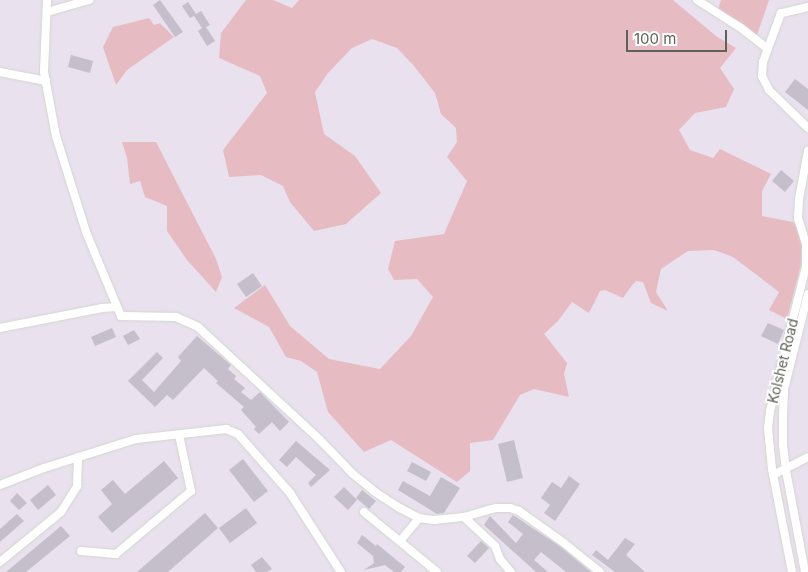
<!DOCTYPE html>
<html>
<head>
<meta charset="utf-8">
<style>
  body { margin:0 }
  #map { position:relative; width:808px; height:572px; overflow:hidden; background:#e9e1ed; font-family:Inter,sans-serif }
  div>[style] { position:absolute }
  [style*='--x'] { left:calc(var(--x)*1px); top:calc(var(--y)*1px); width:calc(var(--w)*1px); rotate:calc(var(--a)*1deg) }
  .green>* { inset:0; background:#e6bcc2 }
  .building>* { inset:0; background:#c5bfcb }
  .roads { filter:drop-shadow(0 0 1px #d2d6cf) drop-shadow(0 0 1px #d2d6cf) }
  .minor>* { height:8px; margin:-4px; padding:0 4px; transform-origin:4px; border-radius:4px; background:#fff }
  span { translate:-50% -50%; white-space:nowrap; text-align:center; line-height:1.15; -webkit-text-stroke:4px #fff; paint-order:stroke }
  .street-label { font-size:14px; color:#5f625a }
  .scale { position:absolute; left:626px; top:30px; width:101px; height:22px; box-sizing:border-box; border:2px solid #5f625a; border-top:0; padding-left:6px; font-size:15px; line-height:18px; white-space:nowrap; color:#5f625a; -webkit-text-stroke:4px #fff; paint-order:stroke }
</style>
</head>
<body>
<div id="map">
  <div class="green">
    <div style="clip-path:polygon(246px 0,273px 0,292px 8px,299px 0,673px 0,716px 36px,736px 48px,720px 68px,734px 89px,726px 107px,695px 113px,679px 130px,690px 150px,713px 158px,720px 149px,771px 174px,762px 191px,762px 216px,793px 222px,800px 234px,803px 248px,803px 257px,787px 319px,769px 310px,779px 292px,733px 257px,714px 250px,688px 251px,661px 269px,656px 292px,668px 311px,651px 303px,643px 282px,636px 281px,633px 284px,623px 298px,605px 290px,600px 291px,589px 313px,572px 302px,558px 321px,544px 334px,567px 363px,564px 374px,569px 397px,534px 389px,520px 395px,493px 440px,470px 443px,470px 471px,457px 482px,391px 440px,364px 452px,328px 412px,317px 372px,301px 361px,286px 357px,269px 327px,234px 308px,265px 285px,290px 326px,329px 359px,380px 369px,411px 336px,433px 297px,417px 279px,394px 280px,388px 269px,395px 241px,444px 234px,467px 181px,447px 157px,457px 142px,456px 128px,441px 114px,435px 93px,414px 66px,397px 48px,372px 39px,352px 48px,328px 73px,315px 92px,324px 134px,355px 156px,381px 193px,346px 224px,314px 231px,290px 202px,283px 186px,261px 175px,229px 177px,223px 150px,267px 93px,260px 76px,219px 58px,221px 33px)"></div>
    <div style="clip-path:polygon(721px 0,769px 0,756px 38px,717px 13px)"></div>
    <div style="clip-path:polygon(149px 18px,154px 25px,160px 23px,174px 37px,127px 70px,116px 85px,103px 47px,113px 27px)"></div>
    <div style="clip-path:polygon(122px 142px,156px 142px,216px 259px,222px 277px,216px 292px,187px 260px,167px 231px,167px 206px,145px 197px,140px 181px,130px 184px,127px 158px)"></div>
  </div>
  <div class="building">
    <div style="clip-path:polygon(160px 0,183px 32px,175px 37px,153px 5px)"></div>
    <div style="clip-path:polygon(188px 2px,196px 14px,201px 11px,210px 25px,206px 27px,215px 41px,207px 46px,198px 31px,202px 28px,194px 16px,190px 18px,182px 6px)"></div>
    <div style="clip-path:polygon(71px 55px,93px 61px,90px 73px,68px 67px)"></div>
    <div style="clip-path:polygon(795px 79px,808px 89px,808px 110px,785px 92px)"></div>
    <div style="clip-path:polygon(781px 170px,794px 181px,785px 192px,772px 181px)"></div>
    <div style="clip-path:polygon(253px 273px,262px 286px,246px 297px,237px 284px)"></div>
    <div style="clip-path:polygon(768px 323px,784px 330px,778px 344px,761px 336px)"></div>
    <div style="clip-path:polygon(112px 328px,116px 337px,95px 346px,91px 337px)"></div>
    <div style="clip-path:polygon(134px 330px,140px 339px,128px 345px,123px 336px)"></div>
    <div style="clip-path:polygon(197px 336px,231px 365px,228px 369px,236px 376px,234px 379px,245px 388px,241px 392px,251px 400px,260px 392px,289px 422px,280px 431px,272px 422px,259px 434px,254px 429px,256px 427px,241px 410px,244px 407px,216px 383px,218px 381px,204px 368px,173px 400px,167px 395px,155px 407px,128px 381px,157px 352px,163px 358px,142px 380px,154px 392px,181px 361px,178px 357px)"></div>
    <div style="clip-path:polygon(514px 440px,523px 478px,507px 482px,498px 444px)"></div>
    <div style="clip-path:polygon(296px 441px,330px 470px,311px 487px,308px 483px,316px 475px,296px 457px,287px 467px,279px 460px)"></div>
    <div style="clip-path:polygon(243px 459px,268px 491px,254px 502px,229px 470px)"></div>
    <div style="clip-path:polygon(164px 461px,178px 478px,112px 533px,98px 517px,112px 504px,101px 490px,113px 480px,125px 494px)"></div>
    <div style="clip-path:polygon(412px 462px,431px 472px,426px 481px,407px 471px)"></div>
    <div style="clip-path:polygon(569px 476px,580px 484px,555px 521px,544px 513px,550px 505px,541px 498px,552px 482px,561px 488px)"></div>
    <div style="clip-path:polygon(441px 477px,460px 488px,444px 513px,437px 514px,398px 490px,403px 481px,430px 496px)"></div>
    <div style="clip-path:polygon(48px 485px,56px 495px,38px 510px,30px 500px)"></div>
    <div style="clip-path:polygon(344px 487px,357px 500px,348px 510px,334px 497px)"></div>
    <div style="clip-path:polygon(362px 490px,376px 501px,369px 509px,356px 498px)"></div>
    <div style="clip-path:polygon(17px 493px,27px 503px,19px 510px,10px 501px)"></div>
    <div style="clip-path:polygon(246px 508px,257px 523px,230px 543px,219px 528px)"></div>
    <div style="clip-path:polygon(205px 513px,218px 528px,168px 572px,137px 572px)"></div>
    <div style="clip-path:polygon(17px 514px,24px 521px,0 542px,0 529px)"></div>
    <div style="clip-path:polygon(513px 515px,561px 547px,591px 572px,566px 572px,541px 552px,534px 560px,548px 572px,536px 572px,484px 525px,490px 516px,516px 543px,523px 534px,508px 522px)"></div>
    <div style="clip-path:polygon(61px 526px,70px 536px,26px 572px,6px 572px)"></div>
    <div style="clip-path:polygon(362px 535px,376px 546px,377px 544px,405px 567px,401px 572px,394px 572px,385px 565px,364px 570px,374px 563px,373px 556px,357px 543px)"></div>
    <div style="clip-path:polygon(625px 538px,635px 544px,626px 555px,645px 572px,615px 572px,592px 555px,596px 550px,608px 560px)"></div>
    <div style="clip-path:polygon(481px 541px,489px 548px,475px 563px,467px 556px)"></div>
    <div style="clip-path:polygon(262px 557px,272px 569px,267px 572px,256px 572px,251px 565px)"></div>
  </div>
  <div class="roads">
    <div class="minor">
      <div style="--x:47;--y:0;--w:72;--a:92.4"></div>
      <div style="--x:44;--y:72;--w:65;--a:79.4"></div>
      <div style="--x:56;--y:136;--w:101;--a:72.6"></div>
      <div style="--x:86;--y:232;--w:91;--a:67.4"></div>
      <div style="--x:121;--y:316;--w:55;--a:1"></div>
      <div style="--x:176;--y:317;--w:24;--a:24"></div>
      <div style="--x:198;--y:327;--w:166;--a:42.8"></div>
      <div style="--x:320;--y:440;--w:47;--a:45.9"></div>
      <div style="--x:353;--y:474;--w:28;--a:39"></div>
      <div style="--x:375;--y:492;--w:30;--a:33"></div>
      <div style="--x:400;--y:508;--w:21;--a:28"></div>
      <div style="--x:419;--y:518;--w:15;--a:8"></div>
      <div style="--x:434;--y:520;--w:30;--a:-6"></div>
      <div style="--x:464;--y:517;--w:33;--a:-16"></div>
      <div style="--x:496;--y:508;--w:14;--a:0"></div>
      <div style="--x:510;--y:508;--w:9;--a:18"></div>
      <div style="--x:519;--y:511;--w:55;--a:35.4"></div>
      <div style="--x:564;--y:543;--w:46;--a:38.9"></div>
      <div style="--x:697;--y:0;--w:52;--a:32.5"></div>
      <div style="--x:741;--y:28;--w:34;--a:38"></div>
      <div style="--x:808;--y:7;--w:28;--a:167"></div>
      <div style="--x:781;--y:13;--w:52;--a:110.2"></div>
      <div style="--x:763;--y:62;--w:14;--a:94"></div>
      <div style="--x:762;--y:76;--w:16;--a:63"></div>
      <div style="--x:769;--y:90;--w:54;--a:44.3"></div>
      <div style="--x:47;--y:12;--w:44;--a:-15.9"></div>
      <div style="--x:0;--y:72;--w:47;--a:11.1"></div>
      <div style="--x:0;--y:328;--w:104;--a:-11.1"></div>
      <div style="--x:102;--y:308;--w:14;--a:-4"></div>
      <div style="--x:773;--y:475;--w:39;--a:-27"></div>
      <div style="--x:0;--y:485;--w:47;--a:-21.1"></div>
      <div style="--x:44;--y:468;--w:96;--a:-17.5"></div>
      <div style="--x:136;--y:439;--w:91;--a:-6.3"></div>
      <div style="--x:226;--y:429;--w:13;--a:23"></div>
      <div style="--x:238;--y:434;--w:79;--a:48.6"></div>
      <div style="--x:290;--y:493;--w:94;--a:57.2"></div>
      <div style="--x:364;--y:512;--w:94;--a:39.4"></div>
      <div style="--x:464;--y:517;--w:42;--a:43.1"></div>
      <div style="--x:495;--y:546;--w:14;--a:69"></div>
      <div style="--x:500;--y:559;--w:17;--a:50"></div>
      <div style="--x:400;--y:541;--w:30;--a:-50"></div>
      <div style="--x:81;--y:551;--w:35;--a:5"></div>
      <div style="--x:116;--y:554;--w:98;--a:-40"></div>
      <div style="--x:191;--y:491;--w:57;--a:-102.1"></div>
      <div style="--x:0;--y:562;--w:79;--a:-39.3"></div>
      <div style="--x:61;--y:512;--w:31;--a:-58"></div>
      <div style="--x:77;--y:486;--w:29;--a:-88"></div>
      <div style="--x:792;--y:572;--w:105;--a:-101"></div>
      <div style="--x:772;--y:469;--w:41;--a:-95.6"></div>
      <div style="--x:768;--y:428;--w:17;--a:-83"></div>
      <div style="--x:770;--y:411;--w:148;--a:-76"></div>
      <div style="--x:806;--y:267;--w:23;--a:-90"></div>
      <div style="--x:806;--y:244;--w:27;--a:-107"></div>
      <div style="--x:798;--y:218;--w:19;--a:-87"></div>
      <div style="--x:799;--y:199;--w:49;--a:-79.4"></div>
      <div style="--x:805;--y:572;--w:104;--a:-100.6"></div>
      <div style="--x:786;--y:470;--w:26;--a:-97"></div>
      <div style="--x:783;--y:444;--w:27;--a:-90"></div>
      <div style="--x:783;--y:417;--w:28;--a:-88"></div>
      <div style="--x:784;--y:389;--w:98;--a:-75.8"></div>
    </div>
  </div>
  <div class="street-label">
    <span style="left:783px;top:361px;rotate:-76deg">Kolshet Road</span>
  </div>
  <div class="scale">100 m</div>
</div>
</body>
</html>
